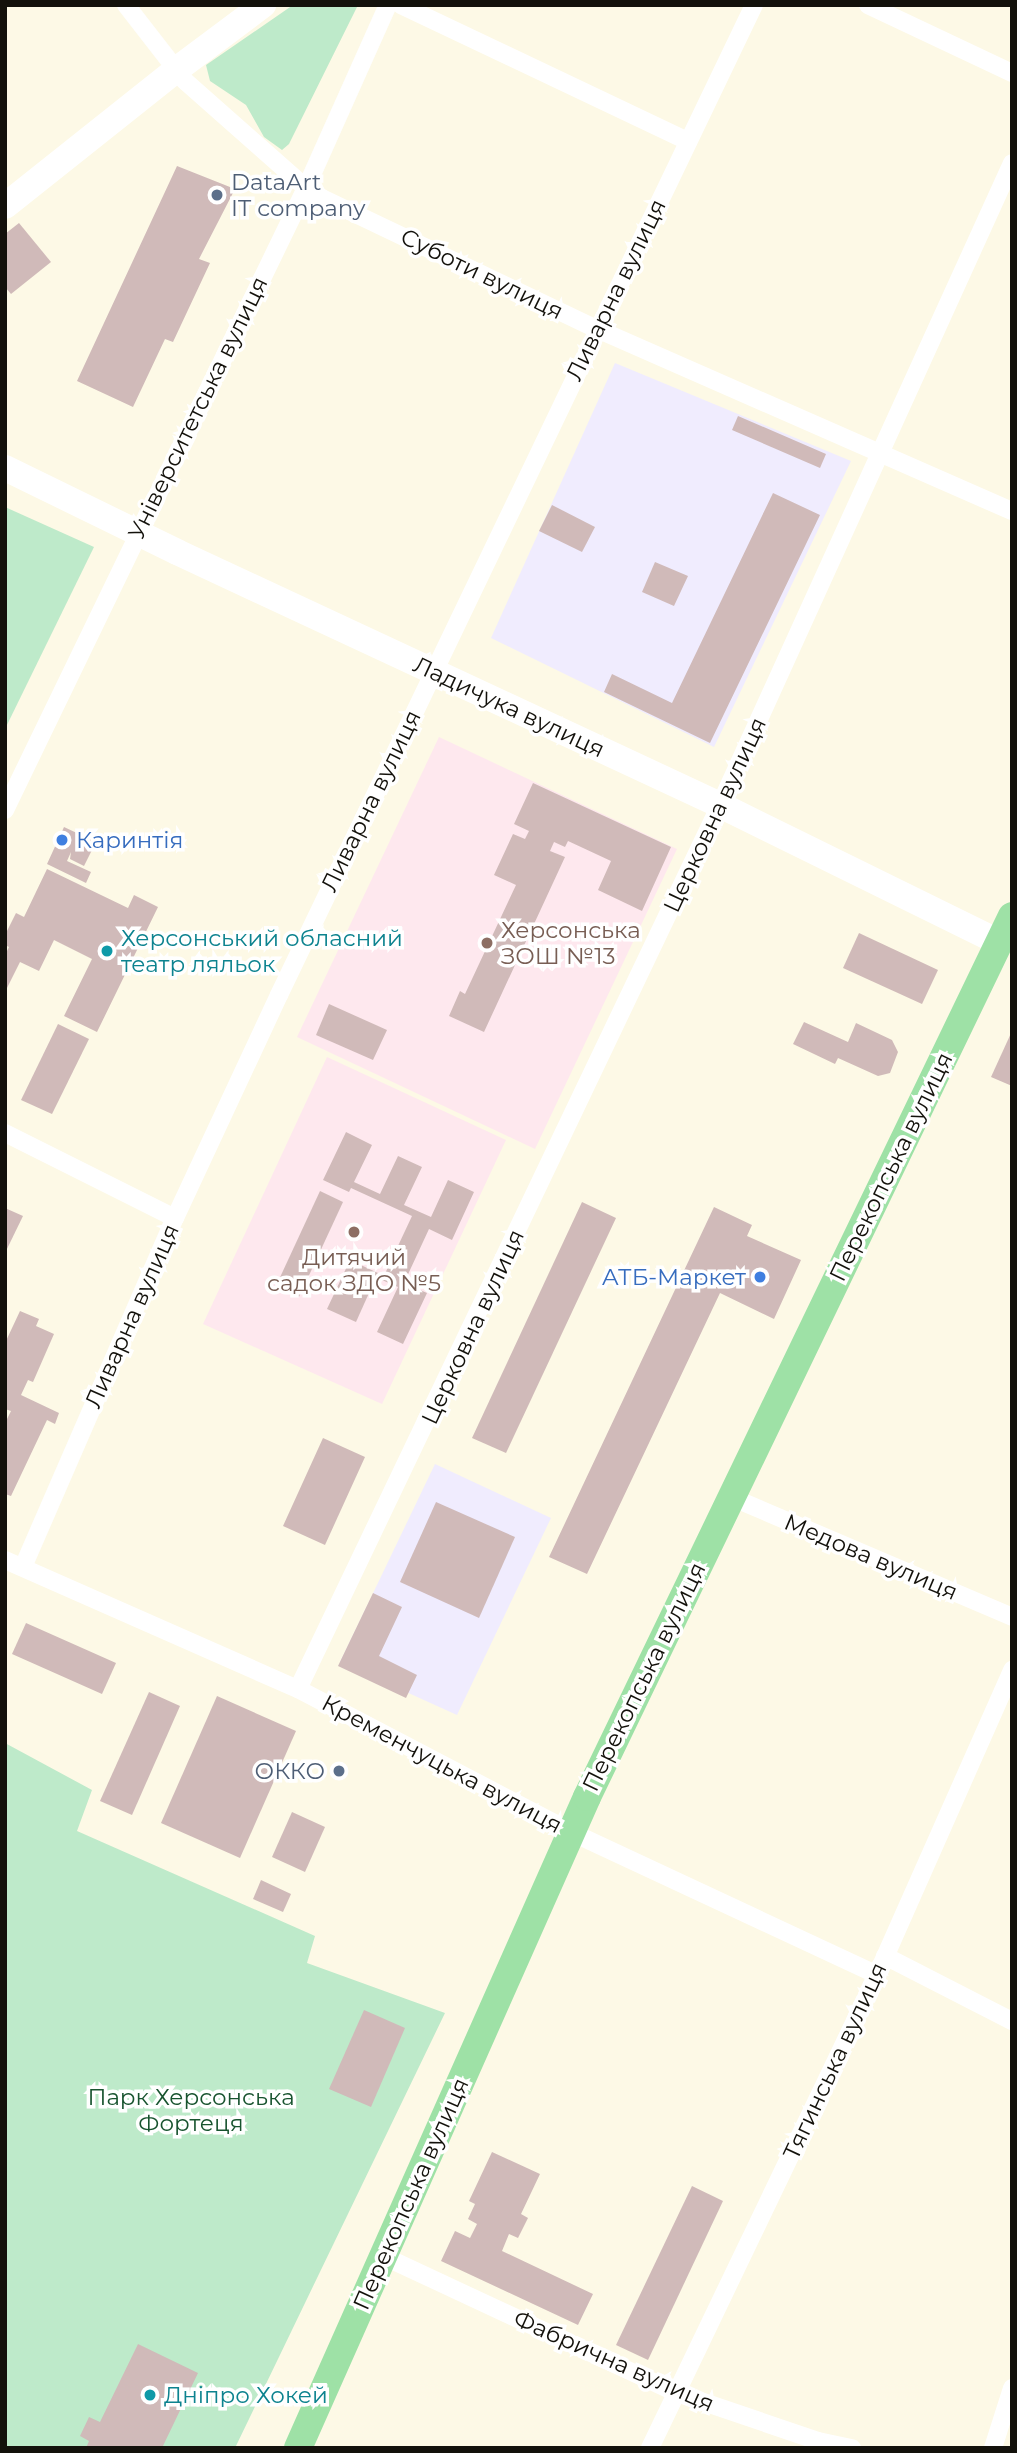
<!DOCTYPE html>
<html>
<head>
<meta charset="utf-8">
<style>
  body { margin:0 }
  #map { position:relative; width:1017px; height:2453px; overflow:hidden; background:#fdf9e6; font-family:Montserrat,sans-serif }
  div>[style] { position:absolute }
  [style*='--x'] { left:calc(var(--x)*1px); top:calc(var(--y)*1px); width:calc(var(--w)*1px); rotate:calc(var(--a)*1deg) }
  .industrial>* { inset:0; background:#f0ecfe }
  .education>* { inset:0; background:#fee8ee }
  .green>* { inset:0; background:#beeaca }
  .building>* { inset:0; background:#d0bab9 }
  .street>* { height:18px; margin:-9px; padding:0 9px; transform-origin:9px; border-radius:9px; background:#fff }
  .secondary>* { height:26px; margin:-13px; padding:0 13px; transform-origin:13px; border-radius:13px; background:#fff }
  .primary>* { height:28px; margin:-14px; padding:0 14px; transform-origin:14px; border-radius:14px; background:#9ee1a6 }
  .dots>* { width:19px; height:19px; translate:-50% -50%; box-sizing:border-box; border:4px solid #fff; border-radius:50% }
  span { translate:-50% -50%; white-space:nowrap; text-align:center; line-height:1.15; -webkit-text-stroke:7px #fff; paint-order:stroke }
  .service-label { font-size:23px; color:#4e5e75 }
  .left { translate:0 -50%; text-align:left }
  .right { translate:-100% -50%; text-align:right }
  .street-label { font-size:23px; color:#13110b }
  .shop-label { font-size:23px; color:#366cbe }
  .education-label { font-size:23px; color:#785e54 }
  .culture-label { font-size:23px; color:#0d838f }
  .park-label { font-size:23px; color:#18542f }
  .frame { position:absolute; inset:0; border:7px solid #13110b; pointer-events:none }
</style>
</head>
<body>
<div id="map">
  <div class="industrial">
    <div style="clip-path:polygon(615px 363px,851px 461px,714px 747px,491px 638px)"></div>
    <div style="clip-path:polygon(435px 1464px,551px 1518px,457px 1715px,340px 1662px)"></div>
  </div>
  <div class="education">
    <div style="clip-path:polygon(439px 737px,677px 849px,535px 1149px,297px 1037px)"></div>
    <div style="clip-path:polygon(327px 1057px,506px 1140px,382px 1404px,203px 1324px)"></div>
  </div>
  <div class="green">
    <div style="clip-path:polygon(293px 5px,358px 5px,289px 144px,282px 150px,264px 137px,246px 105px,210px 81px,206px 65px)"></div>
    <div style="clip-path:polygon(5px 507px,94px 547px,5px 729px)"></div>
    <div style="clip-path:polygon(5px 1743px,92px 1790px,77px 1831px,315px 1936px,307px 1963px,445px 2013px,235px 2448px,5px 2448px)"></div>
  </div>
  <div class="building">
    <div style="clip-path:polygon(177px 166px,235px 189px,199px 259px,210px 263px,173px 342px,165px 339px,133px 407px,77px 381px)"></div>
    <div style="clip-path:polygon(19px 223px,51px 262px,11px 294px,5px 287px,5px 234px)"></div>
    <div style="clip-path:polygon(738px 416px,826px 454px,820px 468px,732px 430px)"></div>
    <div style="clip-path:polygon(773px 493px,820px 515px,710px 743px,604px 692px,612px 674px,672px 703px)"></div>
    <div style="clip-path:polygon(552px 505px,595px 527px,582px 552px,539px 531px)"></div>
    <div style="clip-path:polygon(655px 562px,688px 576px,674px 606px,642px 592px)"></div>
    <div style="clip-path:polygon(533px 783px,671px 847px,642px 911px,598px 890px,611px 861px,568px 841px,565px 847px,554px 842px,550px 851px,565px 857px,484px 1032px,449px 1016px,460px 991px,465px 994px,516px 885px,494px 875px,513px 834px,525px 839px,529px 831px,514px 824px)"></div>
    <div style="clip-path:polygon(64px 827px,96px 842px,84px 866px,70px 859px,71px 852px,67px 861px,91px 872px,86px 883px,47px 864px)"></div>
    <div style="clip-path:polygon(47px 869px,128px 908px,134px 895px,158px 907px,97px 1032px,64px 1016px,92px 959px,54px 940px,39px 971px,20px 962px,5px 992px,5px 955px,9px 947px,5px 945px,5px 935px,16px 913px,24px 917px)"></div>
    <div style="clip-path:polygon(859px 933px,938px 970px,922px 1004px,843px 968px)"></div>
    <div style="clip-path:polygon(329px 1004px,387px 1030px,373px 1060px,316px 1035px)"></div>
    <div style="clip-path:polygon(804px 1022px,848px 1042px,856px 1023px,892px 1040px,898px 1052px,890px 1073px,878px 1076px,838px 1058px,835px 1064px,793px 1044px)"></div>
    <div style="clip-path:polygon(58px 1024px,89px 1039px,52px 1114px,21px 1100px)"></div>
    <div style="clip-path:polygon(1012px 1031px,1012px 1086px,991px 1077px)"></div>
    <div style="clip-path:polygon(346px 1132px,372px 1145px,354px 1182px,380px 1194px,398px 1156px,422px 1167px,404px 1205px,431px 1217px,448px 1180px,474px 1192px,452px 1240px,429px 1229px,404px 1283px,427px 1293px,403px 1344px,377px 1332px,398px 1287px,382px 1280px,412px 1216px,351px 1188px,349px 1192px,323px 1180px)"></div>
    <div style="clip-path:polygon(320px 1191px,343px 1202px,299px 1297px,276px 1286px)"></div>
    <div style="clip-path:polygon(582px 1202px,616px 1218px,506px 1453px,472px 1438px)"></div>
    <div style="clip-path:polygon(714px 1207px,752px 1225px,747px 1236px,801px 1260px,774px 1319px,720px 1293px,587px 1574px,549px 1557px)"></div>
    <div style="clip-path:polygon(5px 1208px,23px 1216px,5px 1253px)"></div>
    <div style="clip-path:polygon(350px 1260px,378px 1273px,356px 1322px,327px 1309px)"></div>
    <div style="clip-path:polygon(20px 1311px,39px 1319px,36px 1326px,54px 1334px,33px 1382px,28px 1380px,21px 1395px,59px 1413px,55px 1424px,47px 1420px,11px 1496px,5px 1494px,5px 1423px,11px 1411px,5px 1409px,5px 1343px)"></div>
    <div style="clip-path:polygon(323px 1438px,365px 1457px,325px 1545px,283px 1526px)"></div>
    <div style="clip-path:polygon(436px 1502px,515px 1537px,479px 1618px,400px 1582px)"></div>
    <div style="clip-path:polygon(373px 1593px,402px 1607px,379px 1656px,417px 1675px,406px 1698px,338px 1666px)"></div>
    <div style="clip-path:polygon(26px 1623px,116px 1663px,102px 1694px,12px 1654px)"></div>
    <div style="clip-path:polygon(149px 1692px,180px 1706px,132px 1815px,100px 1801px)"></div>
    <div style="clip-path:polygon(217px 1696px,296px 1731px,240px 1858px,161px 1823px)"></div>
    <div style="clip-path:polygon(292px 1812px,325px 1827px,305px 1872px,272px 1857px)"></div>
    <div style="clip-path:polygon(261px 1880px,291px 1894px,283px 1912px,253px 1899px)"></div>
    <div style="clip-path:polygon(364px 2010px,405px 2028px,371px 2107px,329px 2089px)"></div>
    <div style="clip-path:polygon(492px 2152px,540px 2174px,521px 2214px,528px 2218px,518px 2238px,509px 2234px,502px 2251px,593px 2294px,578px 2325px,441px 2261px,455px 2231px,470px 2238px,477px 2224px,468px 2219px,475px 2204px,469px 2201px)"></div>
    <div style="clip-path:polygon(692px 2186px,723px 2201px,648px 2360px,616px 2345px)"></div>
    <div style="clip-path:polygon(138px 2344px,198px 2373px,162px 2448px,86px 2448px,89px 2441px,80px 2436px,89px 2417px,100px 2422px)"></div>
  </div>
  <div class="street">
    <div style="--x:126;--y:5;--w:96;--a:52.2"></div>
    <div style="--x:185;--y:81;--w:162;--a:41.5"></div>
    <div style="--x:306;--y:188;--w:19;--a:32"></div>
    <div style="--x:322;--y:198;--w:305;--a:25.5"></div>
    <div style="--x:597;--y:329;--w:453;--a:23.7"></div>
    <div style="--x:401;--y:5;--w:318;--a:25.4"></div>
    <div style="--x:868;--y:5;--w:159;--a:25.3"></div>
    <div style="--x:5;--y:810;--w:691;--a:-64.18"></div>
    <div style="--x:306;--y:188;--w:201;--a:-65.9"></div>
    <div style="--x:5;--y:1133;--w:190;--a:26.6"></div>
    <div style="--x:731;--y:1497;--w:306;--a:23.1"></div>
    <div style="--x:5;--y:1560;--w:320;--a:23.8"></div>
    <div style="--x:298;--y:1689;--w:308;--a:27.6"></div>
    <div style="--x:571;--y:1832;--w:338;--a:25"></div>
    <div style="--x:23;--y:1567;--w:381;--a:-66.5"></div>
    <div style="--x:175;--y:1218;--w:246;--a:-65"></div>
    <div style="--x:279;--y:995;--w:1098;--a:-64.37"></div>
    <div style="--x:298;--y:1689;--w:980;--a:-64.48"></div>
    <div style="--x:720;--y:805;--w:705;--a:-65.54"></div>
    <div style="--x:885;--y:1956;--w:143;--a:27.1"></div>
    <div style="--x:383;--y:2256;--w:324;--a:25"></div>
    <div style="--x:677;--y:2393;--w:149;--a:18.8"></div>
    <div style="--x:818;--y:2441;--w:35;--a:12"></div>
    <div style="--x:650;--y:2448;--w:525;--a:-64.36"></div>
    <div style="--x:877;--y:1975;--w:334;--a:-66.1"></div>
    <div style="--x:993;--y:2448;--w:63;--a:-72.4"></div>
  </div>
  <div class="secondary">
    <div style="--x:5;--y:206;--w:218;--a:-38.5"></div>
    <div style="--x:176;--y:70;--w:109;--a:-36.8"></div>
    <div style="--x:5;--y:468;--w:191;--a:26"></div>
    <div style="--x:177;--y:552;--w:599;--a:24.98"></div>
    <div style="--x:720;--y:805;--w:312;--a:26.2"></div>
  </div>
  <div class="primary">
    <div style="--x:298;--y:2448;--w:712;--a:-66.06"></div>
    <div style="--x:587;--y:1797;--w:978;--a:-64.25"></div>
  </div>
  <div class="dots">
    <div style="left:217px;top:195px;background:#5c6f8a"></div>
    <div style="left:62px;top:840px;background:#3f7fe0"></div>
    <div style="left:487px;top:943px;background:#8d6e63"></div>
    <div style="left:107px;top:951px;background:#0f9aa8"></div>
    <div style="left:354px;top:1232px;background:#8d6e63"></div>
    <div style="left:760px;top:1277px;background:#3f7fe0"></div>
    <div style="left:339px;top:1771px;background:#5c6f8a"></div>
    <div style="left:150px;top:2395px;background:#0f9aa8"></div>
  </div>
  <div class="service-label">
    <span class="left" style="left:231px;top:195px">DataArt<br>IT company</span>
    <span class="right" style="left:325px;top:1771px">ОККО</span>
  </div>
  <div class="street-label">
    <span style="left:482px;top:274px;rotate:26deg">Суботи вулиця</span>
    <span style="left:616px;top:290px;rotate:-64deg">Ливарна вулиця</span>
    <span style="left:198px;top:408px;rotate:-64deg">Університетська вулиця</span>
    <span style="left:509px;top:707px;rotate:25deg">Ладичука вулиця</span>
    <span style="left:371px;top:801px;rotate:-64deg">Ливарна вулиця</span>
    <span style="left:715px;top:815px;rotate:-65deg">Церковна вулиця</span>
    <span style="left:891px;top:1167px;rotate:-64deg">Перекопська вулиця</span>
    <span style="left:132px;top:1316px;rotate:-66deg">Ливарна вулиця</span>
    <span style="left:473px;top:1327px;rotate:-65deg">Церковна вулиця</span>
    <span style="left:871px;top:1557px;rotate:23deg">Медова вулиця</span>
    <span style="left:644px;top:1677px;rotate:-64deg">Перекопська вулиця</span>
    <span style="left:442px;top:1764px;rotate:28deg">Кременчуцька вулиця</span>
    <span style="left:835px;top:2061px;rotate:-65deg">Тягинська вулиця</span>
    <span style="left:411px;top:2194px;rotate:-66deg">Перекопська вулиця</span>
    <span style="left:614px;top:2361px;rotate:24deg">Фабрична вулиця</span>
  </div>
  <div class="shop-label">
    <span class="left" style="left:76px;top:840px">Каринтія</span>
    <span class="right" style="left:746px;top:1277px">АТБ-Маркет</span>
  </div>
  <div class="education-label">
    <span class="left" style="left:501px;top:943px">Херсонська<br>ЗОШ №13</span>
    <span style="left:354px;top:1270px">Дитячий<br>садок ЗДО №5</span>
  </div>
  <div class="culture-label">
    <span class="left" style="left:121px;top:951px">Херсонський обласний<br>театр ляльок</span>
    <span class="left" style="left:164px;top:2395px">Дніпро Хокей</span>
  </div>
  <div class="park-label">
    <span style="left:191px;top:2110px">Парк Херсонська<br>Фортеця</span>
  </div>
  <div class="frame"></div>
</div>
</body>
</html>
